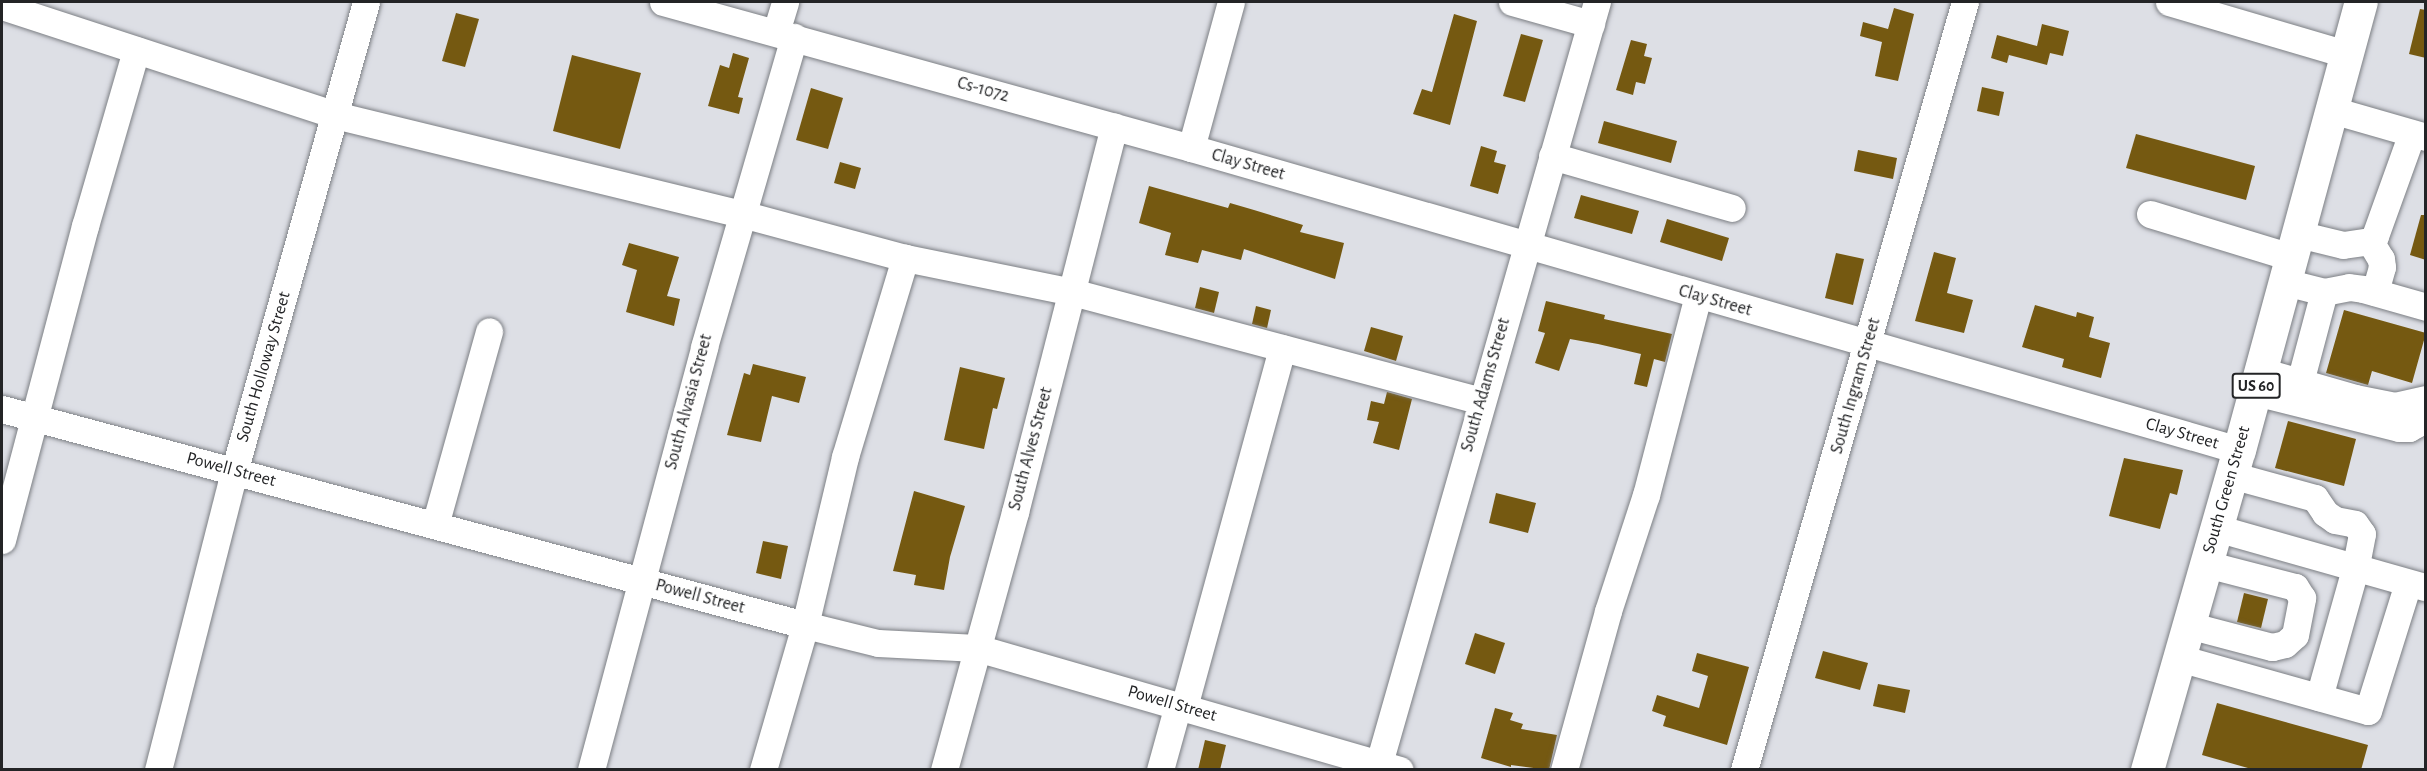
<!DOCTYPE html>
<html>
<head>
<meta charset="utf-8">
<style>
  body { margin:0 }
  #map { position:relative; width:2427px; height:771px; overflow:hidden; background:#dddfe5; font-family:"Alegreya Sans",sans-serif }
  div>[style] { position:absolute }
  [style*='--x'] { left:calc(var(--x)*1px); top:calc(var(--y)*1px); width:calc(var(--w)*1px); rotate:calc(var(--a)*1deg) }
  .building>* { inset:0; background:#755911 }
  .roads { filter:drop-shadow(0 0 2px #7c7f84) drop-shadow(0 0 2px #7c7f84) }
  .minor>* { height:27px; margin:-13.5px; padding:0 13.5px; transform-origin:13.5px; border-radius:13.5px; background:#fff }
  .major>* { height:33px; margin:-16.5px; padding:0 16.5px; transform-origin:16.5px; border-radius:16.5px; background:#fff }
  span { translate:-50% -50%; white-space:nowrap; text-align:center; line-height:1.15; -webkit-text-stroke:6px #fff; paint-order:stroke }
  .shield-label span { padding:2px 4px; background:#fff; border:2px solid; border-radius:4px; -webkit-text-stroke-width:0 }
  .shield-label { font-size:16px; color:#232426; font-weight:700 }
  .street-label { font-size:18px; color:#232426 }
  .frame { position:absolute; inset:0; border:3px solid #232426; pointer-events:none }
</style>
</head>
<body>
<div id="map">
  <div class="building">
    <div style="clip-path:polygon(1894px 8px,1914px 14px,1898px 81px,1875px 76px,1882px 42px,1860px 36px,1863px 22px,1888px 29px)"></div>
    <div style="clip-path:polygon(2420px 9px,2426px 10px,2426px 58px,2409px 54px)"></div>
    <div style="clip-path:polygon(456px 13px,479px 19px,465px 67px,442px 61px)"></div>
    <div style="clip-path:polygon(1454px 14px,1477px 21px,1450px 125px,1413px 114px,1422px 89px,1432px 92px)"></div>
    <div style="clip-path:polygon(2042px 24px,2069px 31px,2063px 56px,2050px 53px,2047px 65px,2009px 55px,2007px 63px,1991px 58px,1997px 35px,2037px 46px)"></div>
    <div style="clip-path:polygon(1521px 34px,1543px 40px,1525px 102px,1503px 96px)"></div>
    <div style="clip-path:polygon(1631px 40px,1647px 44px,1644px 56px,1652px 58px,1645px 84px,1636px 82px,1633px 95px,1616px 90px)"></div>
    <div style="clip-path:polygon(733px 53px,749px 58px,738px 97px,743px 98px,739px 114px,708px 106px,720px 65px,729px 68px)"></div>
    <div style="clip-path:polygon(572px 55px,641px 73px,620px 149px,553px 131px)"></div>
    <div style="clip-path:polygon(1982px 87px,2004px 92px,1999px 116px,1977px 111px)"></div>
    <div style="clip-path:polygon(811px 88px,843px 98px,828px 149px,796px 140px)"></div>
    <div style="clip-path:polygon(1604px 121px,1677px 141px,1671px 163px,1598px 143px)"></div>
    <div style="clip-path:polygon(2136px 134px,2255px 166px,2246px 200px,2126px 168px)"></div>
    <div style="clip-path:polygon(1481px 146px,1497px 151px,1494px 162px,1506px 165px,1498px 194px,1470px 186px)"></div>
    <div style="clip-path:polygon(1858px 150px,1897px 158px,1893px 179px,1854px 171px)"></div>
    <div style="clip-path:polygon(840px 162px,861px 168px,855px 189px,834px 183px)"></div>
    <div style="clip-path:polygon(1149px 186px,1228px 208px,1230px 203px,1254px 210px,1303px 225px,1300px 232px,1344px 243px,1335px 279px,1244px 249px,1241px 260px,1202px 250px,1198px 263px,1165px 255px,1171px 233px,1139px 223px)"></div>
    <div style="clip-path:polygon(1581px 195px,1639px 211px,1632px 234px,1574px 218px)"></div>
    <div style="clip-path:polygon(2421px 215px,2426px 215px,2426px 260px,2410px 255px)"></div>
    <div style="clip-path:polygon(1667px 219px,1729px 238px,1722px 261px,1660px 242px)"></div>
    <div style="clip-path:polygon(629px 243px,679px 257px,667px 296px,680px 299px,674px 326px,626px 312px,637px 270px,622px 265px)"></div>
    <div style="clip-path:polygon(1934px 252px,1956px 258px,1947px 293px,1973px 300px,1964px 333px,1915px 321px)"></div>
    <div style="clip-path:polygon(1836px 253px,1864px 259px,1853px 305px,1825px 298px)"></div>
    <div style="clip-path:polygon(1200px 287px,1219px 292px,1214px 313px,1195px 308px)"></div>
    <div style="clip-path:polygon(1546px 301px,1605px 315px,1604px 319px,1672px 334px,1665px 362px,1654px 359px,1647px 387px,1634px 384px,1641px 354px,1598px 344px,1570px 339px,1559px 371px,1535px 363px,1545px 333px,1538px 331px)"></div>
    <div style="clip-path:polygon(2035px 305px,2076px 317px,2077px 312px,2094px 317px,2089px 337px,2110px 343px,2101px 378px,2062px 367px,2064px 359px,2022px 347px)"></div>
    <div style="clip-path:polygon(1256px 306px,1271px 310px,1267px 328px,1252px 324px)"></div>
    <div style="clip-path:polygon(2344px 310px,2426px 333px,2412px 383px,2372px 371px,2368px 385px,2326px 373px)"></div>
    <div style="clip-path:polygon(1371px 327px,1403px 336px,1396px 361px,1364px 351px)"></div>
    <div style="clip-path:polygon(753px 364px,806px 377px,799px 403px,772px 396px,761px 442px,727px 435px,744px 373px,750px 375px)"></div>
    <div style="clip-path:polygon(960px 367px,1005px 378px,997px 409px,993px 408px,984px 449px,944px 440px)"></div>
    <div style="clip-path:polygon(1387px 392px,1412px 399px,1399px 450px,1373px 443px,1379px 422px,1367px 420px,1371px 401px,1384px 404px)"></div>
    <div style="clip-path:polygon(2288px 421px,2356px 439px,2344px 486px,2275px 468px)"></div>
    <div style="clip-path:polygon(2124px 458px,2183px 470px,2177px 495px,2170px 493px,2160px 529px,2109px 516px)"></div>
    <div style="clip-path:polygon(914px 491px,965px 506px,950px 557px,944px 590px,914px 585px,916px 575px,893px 571px)"></div>
    <div style="clip-path:polygon(1496px 493px,1536px 503px,1528px 533px,1489px 523px)"></div>
    <div style="clip-path:polygon(763px 541px,788px 546px,781px 579px,756px 573px)"></div>
    <div style="clip-path:polygon(2244px 593px,2268px 599px,2261px 628px,2237px 622px)"></div>
    <div style="clip-path:polygon(1475px 633px,1505px 643px,1495px 674px,1465px 664px)"></div>
    <div style="clip-path:polygon(1823px 651px,1868px 663px,1860px 690px,1815px 678px)"></div>
    <div style="clip-path:polygon(1697px 653px,1749px 667px,1727px 745px,1663px 726px,1666px 716px,1652px 711px,1657px 695px,1699px 708px,1708px 676px,1692px 671px)"></div>
    <div style="clip-path:polygon(1878px 684px,1910px 690px,1905px 713px,1873px 706px)"></div>
    <div style="clip-path:polygon(2217px 703px,2368px 745px,2361px 770px,2255px 770px,2202px 755px)"></div>
    <div style="clip-path:polygon(1495px 708px,1513px 713px,1510px 720px,1523px 724px,1521px 729px,1557px 735px,1549px 770px,1511px 765px,1511px 767px,1481px 758px)"></div>
    <div style="clip-path:polygon(1205px 740px,1226px 745px,1220px 770px,1198px 770px)"></div>
  </div>
  <div class="roads">
    <div class="minor">
      <div style="--x:663;--y:2;--w:548;--a:15.46"></div>
      <div style="--x:1191;--y:148;--w:1091;--a:16.08"></div>
      <div style="--x:1512;--y:2;--w:82;--a:15.6"></div>
      <div style="--x:2169;--y:2;--w:184;--a:16.4"></div>
      <div style="--x:2;--y:6;--w:350;--a:18.1"></div>
      <div style="--x:335;--y:115;--w:419;--a:13.7"></div>
      <div style="--x:742;--y:214;--w:169;--a:15.1"></div>
      <div style="--x:905;--y:258;--w:170;--a:11.5"></div>
      <div style="--x:1072;--y:292;--w:424;--a:14.9"></div>
      <div style="--x:776;--y:32;--w:31;--a:-73"></div>
      <div style="--x:2332;--y:110;--w:98;--a:16"></div>
      <div style="--x:1191;--y:148;--w:151;--a:-74.7"></div>
      <div style="--x:1552;--y:156;--w:187;--a:16.1"></div>
      <div style="--x:2150;--y:214;--w:147;--a:17"></div>
      <div style="--x:2298;--y:234;--w:46;--a:13.7"></div>
      <div style="--x:2343;--y:245;--w:27;--a:-8"></div>
      <div style="--x:2370;--y:241;--w:7;--a:-45"></div>
      <div style="--x:2375;--y:236;--w:109;--a:-70.2"></div>
      <div style="--x:2370;--y:241;--w:21;--a:59"></div>
      <div style="--x:2381;--y:259;--w:8;--a:83"></div>
      <div style="--x:2382;--y:267;--w:26;--a:106"></div>
      <div style="--x:2285;--y:282;--w:40;--a:14.4"></div>
      <div style="--x:2324;--y:292;--w:25;--a:-11"></div>
      <div style="--x:2349;--y:287;--w:14;--a:8"></div>
      <div style="--x:2363;--y:289;--w:66;--a:15.9"></div>
      <div style="--x:2261;--y:371;--w:98;--a:16"></div>
      <div style="--x:2355;--y:398;--w:41;--a:11.3"></div>
      <div style="--x:2395;--y:406;--w:32;--a:-13"></div>
      <div style="--x:2300;--y:382;--w:93;--a:-75.1"></div>
      <div style="--x:2255;--y:392;--w:148;--a:14"></div>
      <div style="--x:2399;--y:428;--w:10;--a:0"></div>
      <div style="--x:2409;--y:428;--w:8;--a:-30"></div>
      <div style="--x:2416;--y:424;--w:17;--a:-54"></div>
      <div style="--x:2;--y:409;--w:832;--a:15.06"></div>
      <div style="--x:805;--y:625;--w:75;--a:13.9"></div>
      <div style="--x:878;--y:643;--w:99;--a:2.9"></div>
      <div style="--x:977;--y:648;--w:440;--a:16.1"></div>
      <div style="--x:2231;--y:475;--w:87;--a:15.3"></div>
      <div style="--x:2315;--y:498;--w:18;--a:56"></div>
      <div style="--x:2325;--y:513;--w:12;--a:35"></div>
      <div style="--x:2335;--y:520;--w:20;--a:11"></div>
      <div style="--x:2355;--y:524;--w:12;--a:55"></div>
      <div style="--x:2362;--y:534;--w:36;--a:101"></div>
      <div style="--x:2355;--y:569;--w:133;--a:105.7"></div>
      <div style="--x:435;--y:525;--w:201;--a:-74.4"></div>
      <div style="--x:2216;--y:528;--w:217;--a:15.8"></div>
      <div style="--x:2;--y:540;--w:325;--a:-75.2"></div>
      <div style="--x:85;--y:226;--w:183;--a:-73.8"></div>
      <div style="--x:2188;--y:625;--w:87;--a:14.7"></div>
      <div style="--x:2272;--y:647;--w:13;--a:-13"></div>
      <div style="--x:2285;--y:644;--w:13;--a:-42"></div>
      <div style="--x:2295;--y:635;--w:38;--a:-79"></div>
      <div style="--x:2302;--y:598;--w:13;--a:-122"></div>
      <div style="--x:2295;--y:587;--w:92;--a:-165.5"></div>
      <div style="--x:2179;--y:658;--w:196;--a:15.7"></div>
      <div style="--x:2368;--y:711;--w:134;--a:-72.6"></div>
      <div style="--x:1184;--y:707;--w:372;--a:-74.7"></div>
      <div style="--x:158;--y:770;--w:308;--a:-75.7"></div>
      <div style="--x:234;--y:472;--w:488;--a:-74.3"></div>
      <div style="--x:591;--y:770;--w:438;--a:-75"></div>
      <div style="--x:704;--y:347;--w:323;--a:-73.8"></div>
      <div style="--x:763;--y:770;--w:151;--a:-73.8"></div>
      <div style="--x:805;--y:625;--w:173;--a:-76.6"></div>
      <div style="--x:845;--y:457;--w:208;--a:-73.2"></div>
      <div style="--x:944;--y:770;--w:268;--a:-74.6"></div>
      <div style="--x:1015;--y:512;--w:398;--a:-75.6"></div>
      <div style="--x:1160;--y:770;--w:67;--a:-74.5"></div>
      <div style="--x:1377;--y:770;--w:799;--a:-74.02"></div>
      <div style="--x:1564;--y:770;--w:165;--a:-74.5"></div>
      <div style="--x:1608;--y:611;--w:122;--a:-71.9"></div>
      <div style="--x:1646;--y:495;--w:206;--a:-75.4"></div>
      <div style="--x:1744;--y:770;--w:799;--a:-73.95"></div>
    </div>
    <div class="major">
      <div style="--x:2147;--y:770;--w:333;--a:-74"></div>
      <div style="--x:2239;--y:450;--w:464;--a:-74.8"></div>
    </div>
  </div>
  <div class="shield-label">
    <span style="left:2256px;top:386px">US 60</span>
  </div>
  <div class="street-label">
    <span style="left:983px;top:90px;rotate:16deg">Cs-1072</span>
    <span style="left:1248px;top:165px;rotate:16deg">Clay Street</span>
    <span style="left:1715px;top:301px;rotate:16deg">Clay Street</span>
    <span style="left:264px;top:367px;rotate:-74deg">South Holloway Street</span>
    <span style="left:1486px;top:385px;rotate:-74deg">South Adams Street</span>
    <span style="left:1856px;top:386px;rotate:-74deg">South Ingram Street</span>
    <span style="left:689px;top:402px;rotate:-75deg">South Alvasia Street</span>
    <span style="left:2182px;top:434px;rotate:16deg">Clay Street</span>
    <span style="left:1031px;top:449px;rotate:-75deg">South Alves Street</span>
    <span style="left:231px;top:470px;rotate:15deg">Powell Street</span>
    <span style="left:2227px;top:490px;rotate:-74deg">South Green Street</span>
    <span style="left:700px;top:597px;rotate:15deg">Powell Street</span>
    <span style="left:1172px;top:704px;rotate:16deg">Powell Street</span>
  </div>
  <div class="frame"></div>
</div>
</body>
</html>
